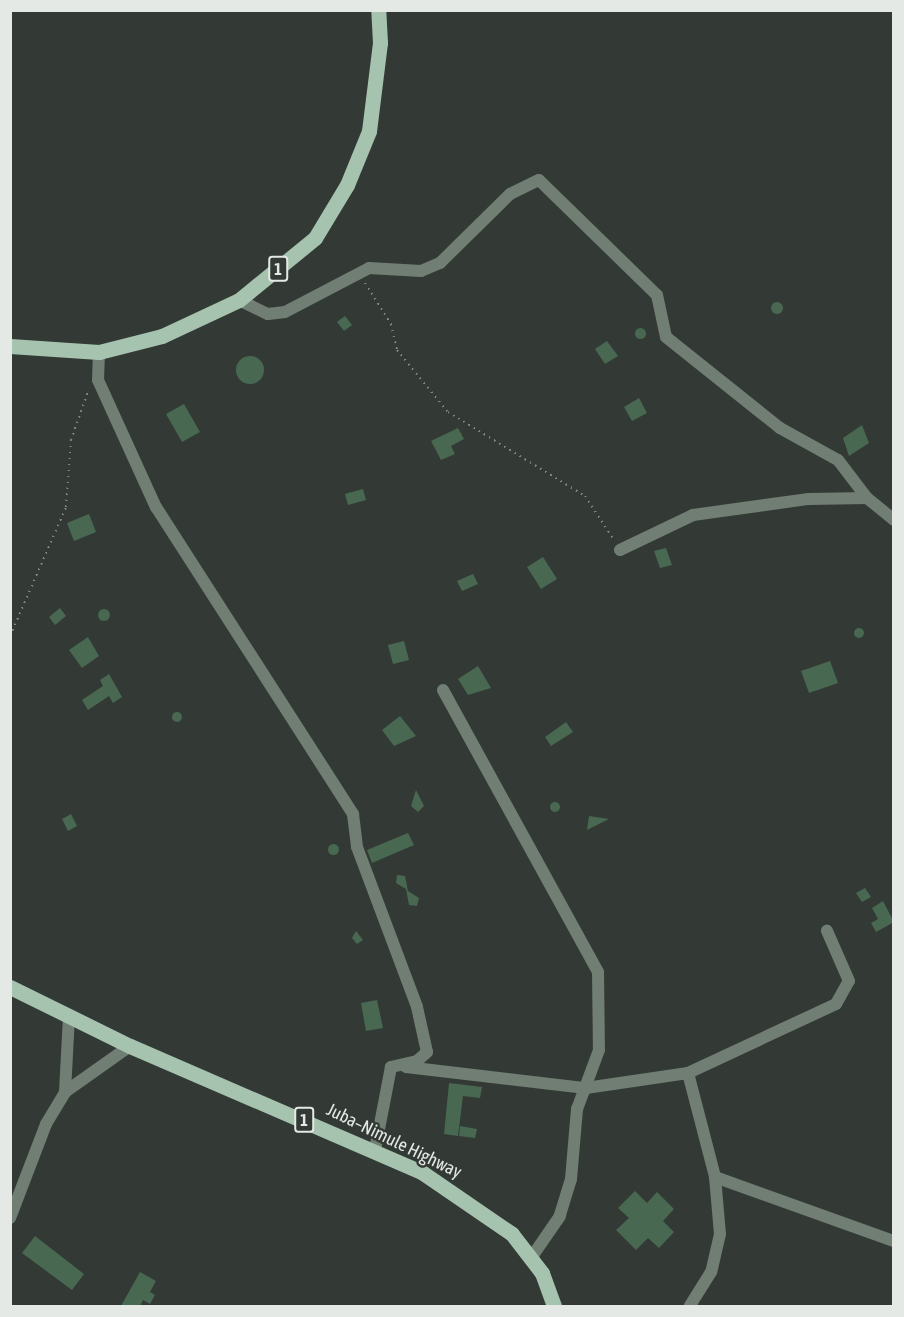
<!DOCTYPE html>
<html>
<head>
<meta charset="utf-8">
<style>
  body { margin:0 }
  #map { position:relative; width:904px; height:1317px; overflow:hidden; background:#333a35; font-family:"Asap Condensed",sans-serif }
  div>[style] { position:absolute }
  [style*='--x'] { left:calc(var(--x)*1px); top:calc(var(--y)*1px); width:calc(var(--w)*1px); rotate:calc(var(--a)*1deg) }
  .building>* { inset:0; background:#486852 }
  .round { border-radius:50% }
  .path>* { height:2px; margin-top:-1px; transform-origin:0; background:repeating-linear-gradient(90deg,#828884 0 1.5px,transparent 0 6px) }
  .street>* { height:12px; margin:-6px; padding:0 6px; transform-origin:6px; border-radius:6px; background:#707e74 }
  .primary>* { height:15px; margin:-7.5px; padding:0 7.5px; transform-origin:7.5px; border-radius:7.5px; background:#a6c3af }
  span { translate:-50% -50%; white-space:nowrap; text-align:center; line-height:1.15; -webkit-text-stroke:5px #333a35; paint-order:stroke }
  .shield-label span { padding:2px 4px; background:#333a35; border:2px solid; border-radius:4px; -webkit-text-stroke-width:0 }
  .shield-label { font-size:16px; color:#e4e9e6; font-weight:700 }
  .street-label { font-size:18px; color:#e4e9e6 }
  .frame { position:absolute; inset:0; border:12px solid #e4e9e6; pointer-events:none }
</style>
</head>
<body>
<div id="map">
  <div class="building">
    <div class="round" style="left:771px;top:302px;width:12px;height:12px"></div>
    <div style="clip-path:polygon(345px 316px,352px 325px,344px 331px,337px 322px)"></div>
    <div class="round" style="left:634.5px;top:327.5px;width:11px;height:11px"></div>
    <div style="clip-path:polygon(607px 341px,618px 356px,605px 364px,595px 349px)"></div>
    <div class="round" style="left:236px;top:356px;width:28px;height:28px"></div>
    <div style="clip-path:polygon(639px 398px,647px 413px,632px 421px,624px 407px)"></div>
    <div style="clip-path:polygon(184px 404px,200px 432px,182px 442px,166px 414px)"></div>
    <div style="clip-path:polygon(862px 425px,869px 443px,849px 456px,843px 438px)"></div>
    <div style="clip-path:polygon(458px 428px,464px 439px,451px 446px,455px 454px,441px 460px,431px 441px)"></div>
    <div style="clip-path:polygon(363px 489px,366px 500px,348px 505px,345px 494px)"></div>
    <div style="clip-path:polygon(89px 514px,96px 532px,74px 541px,67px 523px)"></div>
    <div style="clip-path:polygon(666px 548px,672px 565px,660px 568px,654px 551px)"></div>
    <div style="clip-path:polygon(543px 557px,557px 579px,541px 589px,527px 567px)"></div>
    <div style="clip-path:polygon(473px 574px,478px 584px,462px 591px,457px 581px)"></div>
    <div style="clip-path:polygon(60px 608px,66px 616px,55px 625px,49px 617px)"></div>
    <div class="round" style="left:98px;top:609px;width:12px;height:12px"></div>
    <div class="round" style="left:854px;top:628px;width:10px;height:10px"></div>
    <div style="clip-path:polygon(88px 637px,99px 656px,82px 668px,69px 650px)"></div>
    <div style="clip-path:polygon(404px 641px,409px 660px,393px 664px,388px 645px)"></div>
    <div style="clip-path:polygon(830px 661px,838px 683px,809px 693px,801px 671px)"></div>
    <div style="clip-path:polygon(478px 666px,491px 688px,468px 695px,458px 679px)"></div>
    <div style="clip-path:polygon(109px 674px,122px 697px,113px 703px,109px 696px,88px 710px,82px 700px,103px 686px,100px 680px)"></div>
    <div class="round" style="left:172px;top:712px;width:10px;height:10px"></div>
    <div style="clip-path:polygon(400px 716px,416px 736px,394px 746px,382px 730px)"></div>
    <div style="clip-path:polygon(566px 722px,573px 732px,551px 746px,545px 737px)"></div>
    <div style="clip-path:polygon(416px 790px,424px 806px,418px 812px,411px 806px)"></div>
    <div class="round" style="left:550px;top:802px;width:10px;height:10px"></div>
    <div style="clip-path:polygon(71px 814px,77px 826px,68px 831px,62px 819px)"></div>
    <div style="clip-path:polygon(589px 816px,609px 819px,587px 830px)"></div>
    <div style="clip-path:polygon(408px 833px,414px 845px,372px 863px,367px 850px)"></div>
    <div class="round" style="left:327.5px;top:843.5px;width:11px;height:11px"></div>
    <div style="clip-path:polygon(397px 875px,405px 876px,408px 891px,419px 898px,417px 906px,409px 905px,406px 889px,396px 883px)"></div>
    <div style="clip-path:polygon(865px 888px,871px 897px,862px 902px,856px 893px)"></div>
    <div style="clip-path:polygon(883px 901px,894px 922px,876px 932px,871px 923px,878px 919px,872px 908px)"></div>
    <div style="clip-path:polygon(356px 931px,363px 940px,357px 944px,352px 938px)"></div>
    <div style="clip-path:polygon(377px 1000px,383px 1028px,366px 1031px,361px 1003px)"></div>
    <div style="clip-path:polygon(449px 1083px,482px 1087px,480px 1098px,463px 1096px,458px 1136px,444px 1134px)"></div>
    <div style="clip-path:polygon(460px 1126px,477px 1129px,475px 1138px,459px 1136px)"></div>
    <div style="clip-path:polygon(635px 1191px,647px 1203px,657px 1192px,674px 1209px,663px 1221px,674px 1232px,659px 1248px,648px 1238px,636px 1250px,616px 1230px,629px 1218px,618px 1208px)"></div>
    <div style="clip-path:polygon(35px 1236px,84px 1274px,72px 1290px,22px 1253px)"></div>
    <div style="clip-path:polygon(140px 1272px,156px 1281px,150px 1292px,155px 1295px,150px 1304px,143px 1300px,140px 1306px,121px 1306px)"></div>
  </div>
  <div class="path">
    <div style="--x:365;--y:283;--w:49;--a:57.6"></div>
    <div style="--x:391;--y:324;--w:27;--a:77"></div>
    <div style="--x:397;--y:350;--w:80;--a:50.6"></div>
    <div style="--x:448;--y:412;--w:161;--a:31.5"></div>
    <div style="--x:585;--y:496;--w:53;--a:56.6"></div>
    <div style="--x:10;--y:636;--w:141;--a:-66.5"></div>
    <div style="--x:66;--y:507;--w:67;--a:-85.7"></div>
    <div style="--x:71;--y:440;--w:54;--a:-70.6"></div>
  </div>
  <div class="street">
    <div style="--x:239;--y:300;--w:32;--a:26"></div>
    <div style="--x:268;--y:314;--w:17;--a:-7"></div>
    <div style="--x:285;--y:312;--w:95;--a:-27.6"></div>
    <div style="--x:369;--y:268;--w:52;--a:3.3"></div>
    <div style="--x:421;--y:271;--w:21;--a:-23"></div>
    <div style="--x:440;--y:263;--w:98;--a:-44.6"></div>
    <div style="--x:510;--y:194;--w:32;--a:-26"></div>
    <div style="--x:539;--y:180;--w:165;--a:44.3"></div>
    <div style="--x:657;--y:295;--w:43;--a:77.9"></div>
    <div style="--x:666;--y:337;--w:146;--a:38.6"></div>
    <div style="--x:780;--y:428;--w:66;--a:28.9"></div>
    <div style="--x:838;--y:460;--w:48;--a:52.7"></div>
    <div style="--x:99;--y:352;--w:28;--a:92"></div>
    <div style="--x:98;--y:380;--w:140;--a:65.5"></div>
    <div style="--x:156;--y:507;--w:365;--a:57.3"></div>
    <div style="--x:353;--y:814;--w:33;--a:83"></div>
    <div style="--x:357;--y:847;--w:171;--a:69.4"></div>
    <div style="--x:417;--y:1007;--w:46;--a:77.5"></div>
    <div style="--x:427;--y:1052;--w:13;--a:138"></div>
    <div style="--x:417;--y:1061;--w:27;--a:167"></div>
    <div style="--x:391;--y:1067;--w:85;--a:100.9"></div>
    <div style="--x:620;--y:550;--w:81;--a:-25.6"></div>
    <div style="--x:693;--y:515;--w:117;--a:-7.9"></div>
    <div style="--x:809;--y:499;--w:58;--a:-1"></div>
    <div style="--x:867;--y:498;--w:35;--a:39"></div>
    <div style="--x:443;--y:690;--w:322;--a:61.2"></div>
    <div style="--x:598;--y:972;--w:78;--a:89.3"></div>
    <div style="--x:599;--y:1050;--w:63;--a:110.4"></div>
    <div style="--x:577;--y:1109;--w:70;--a:94.9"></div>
    <div style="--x:571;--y:1179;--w:39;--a:107"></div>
    <div style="--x:560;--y:1216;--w:51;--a:124.6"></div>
    <div style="--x:406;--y:1067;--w:181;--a:6.7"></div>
    <div style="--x:586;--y:1088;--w:103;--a:-8.4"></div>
    <div style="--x:688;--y:1073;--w:107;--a:75.4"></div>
    <div style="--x:715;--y:1177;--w:57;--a:85"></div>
    <div style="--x:720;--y:1234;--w:39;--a:103"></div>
    <div style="--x:711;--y:1272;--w:40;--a:122"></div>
    <div style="--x:688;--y:1073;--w:163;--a:-25"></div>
    <div style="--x:836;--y:1004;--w:26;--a:-61"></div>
    <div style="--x:849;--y:981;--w:55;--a:-113.7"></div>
    <div style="--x:65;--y:1092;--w:77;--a:-87"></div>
    <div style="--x:715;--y:1177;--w:190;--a:19.7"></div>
    <div style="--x:10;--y:1218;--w:101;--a:-69"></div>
    <div style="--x:46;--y:1124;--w:37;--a:-59"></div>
    <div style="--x:65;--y:1092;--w:80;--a:-35.3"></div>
  </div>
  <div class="primary">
    <div style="--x:10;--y:346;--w:89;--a:3.9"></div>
    <div style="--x:99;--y:352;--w:65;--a:-14.3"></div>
    <div style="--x:162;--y:336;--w:85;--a:-25.1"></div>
    <div style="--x:239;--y:300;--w:98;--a:-39.2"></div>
    <div style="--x:315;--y:238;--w:62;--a:-58.9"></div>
    <div style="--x:347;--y:185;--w:58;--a:-67.8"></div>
    <div style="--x:369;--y:131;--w:89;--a:-82.9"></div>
    <div style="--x:380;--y:43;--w:33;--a:-93"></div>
    <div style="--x:10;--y:987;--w:134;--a:26.2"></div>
    <div style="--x:130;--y:1046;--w:319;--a:23.4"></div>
    <div style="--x:423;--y:1173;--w:108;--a:34.4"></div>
    <div style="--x:512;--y:1234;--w:49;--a:52.4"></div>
    <div style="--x:542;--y:1273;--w:35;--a:70"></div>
  </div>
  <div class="shield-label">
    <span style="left:278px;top:269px">1</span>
    <span style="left:304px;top:1120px">1</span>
  </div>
  <div class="street-label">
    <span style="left:394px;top:1141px;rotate:26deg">Juba–Nimule Highway</span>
  </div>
  <div class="frame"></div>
</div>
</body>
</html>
